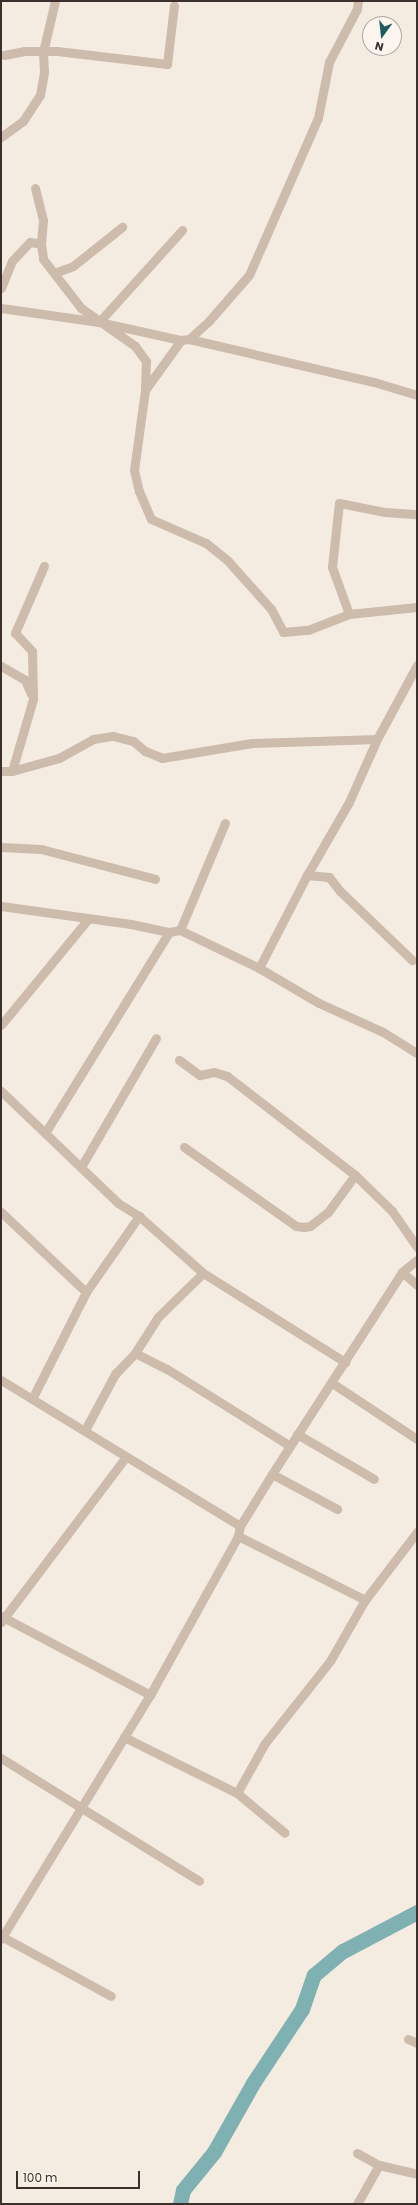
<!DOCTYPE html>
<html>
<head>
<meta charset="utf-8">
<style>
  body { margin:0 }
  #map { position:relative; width:418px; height:2205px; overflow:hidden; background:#f4ebe1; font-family:Poppins,sans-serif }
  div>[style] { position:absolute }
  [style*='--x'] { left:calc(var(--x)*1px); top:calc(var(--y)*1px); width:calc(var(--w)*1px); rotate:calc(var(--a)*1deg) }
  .river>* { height:15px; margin:-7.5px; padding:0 7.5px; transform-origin:7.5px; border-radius:7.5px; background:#7fb0b2 }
  .minor>* { height:9px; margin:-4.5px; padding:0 4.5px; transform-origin:4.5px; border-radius:4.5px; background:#cdbbac }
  span { translate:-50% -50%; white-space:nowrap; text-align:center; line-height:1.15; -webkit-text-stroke:3px #fbf5ee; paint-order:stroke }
  .frame { position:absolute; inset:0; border:2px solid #3b302b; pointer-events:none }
  .north { position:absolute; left:362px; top:16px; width:40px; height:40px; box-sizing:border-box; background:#fbf5ee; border:1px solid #aea6a0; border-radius:50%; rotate:195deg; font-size:11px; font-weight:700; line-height:16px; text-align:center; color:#3b302b }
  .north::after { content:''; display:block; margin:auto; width:14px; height:18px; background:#1f5a5e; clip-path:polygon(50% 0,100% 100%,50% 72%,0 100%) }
  .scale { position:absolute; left:16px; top:2171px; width:124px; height:18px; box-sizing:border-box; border:2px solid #3b302b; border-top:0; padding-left:5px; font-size:12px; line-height:14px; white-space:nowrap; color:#3b302b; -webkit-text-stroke:3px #fbf5ee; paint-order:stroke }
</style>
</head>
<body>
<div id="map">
  <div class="river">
    <div style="--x:180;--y:2204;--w:14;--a:-78"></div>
    <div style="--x:183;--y:2190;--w:49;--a:-50.8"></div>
    <div style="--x:214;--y:2152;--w:79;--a:-60.5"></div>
    <div style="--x:253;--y:2083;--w:89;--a:-56.5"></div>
    <div style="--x:302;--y:2009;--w:36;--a:-71"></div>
    <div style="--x:314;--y:1975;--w:38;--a:-40"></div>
    <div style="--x:343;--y:1951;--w:84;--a:-27.8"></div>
  </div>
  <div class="minor">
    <div style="--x:4;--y:55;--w:21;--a:-11"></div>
    <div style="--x:25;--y:51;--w:32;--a:0"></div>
    <div style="--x:57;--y:51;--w:111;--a:6.7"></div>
    <div style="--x:167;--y:64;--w:59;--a:-83.2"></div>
    <div style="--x:1;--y:137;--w:27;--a:-36"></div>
    <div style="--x:23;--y:121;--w:31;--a:-57"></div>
    <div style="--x:40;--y:95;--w:23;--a:-80"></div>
    <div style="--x:44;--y:72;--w:20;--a:-93"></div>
    <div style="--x:43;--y:52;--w:52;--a:-76.8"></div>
    <div style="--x:35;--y:188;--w:33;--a:76"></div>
    <div style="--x:43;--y:220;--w:24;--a:95"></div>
    <div style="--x:41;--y:244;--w:15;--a:82"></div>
    <div style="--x:43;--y:259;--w:62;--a:52.2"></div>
    <div style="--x:81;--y:308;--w:66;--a:35.1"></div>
    <div style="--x:135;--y:346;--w:19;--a:54"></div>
    <div style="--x:146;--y:361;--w:29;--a:92"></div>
    <div style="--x:145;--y:390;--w:81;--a:97.8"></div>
    <div style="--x:134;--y:470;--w:22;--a:77"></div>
    <div style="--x:139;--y:491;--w:30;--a:67"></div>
    <div style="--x:151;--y:519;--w:60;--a:23.6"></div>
    <div style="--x:206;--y:543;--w:28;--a:39"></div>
    <div style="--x:228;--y:561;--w:64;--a:48.1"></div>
    <div style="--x:271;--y:609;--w:26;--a:62"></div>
    <div style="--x:283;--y:632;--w:25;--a:-5"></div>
    <div style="--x:308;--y:630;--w:44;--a:-21.3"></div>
    <div style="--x:349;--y:614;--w:68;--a:-5.9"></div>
    <div style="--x:54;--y:273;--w:20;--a:-20"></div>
    <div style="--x:73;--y:266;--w:63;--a:-38.5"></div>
    <div style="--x:1;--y:288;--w:29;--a:-68"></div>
    <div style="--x:12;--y:261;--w:26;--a:-47"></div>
    <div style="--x:30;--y:242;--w:11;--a:10"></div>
    <div style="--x:1;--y:308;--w:99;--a:8.1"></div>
    <div style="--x:99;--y:322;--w:84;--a:12.4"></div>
    <div style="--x:181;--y:340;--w:8;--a:-7"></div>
    <div style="--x:189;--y:339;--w:190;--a:13.1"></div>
    <div style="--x:374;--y:382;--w:45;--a:16.8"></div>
    <div style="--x:99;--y:322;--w:124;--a:-47.9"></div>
    <div style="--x:189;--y:339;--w:25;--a:-42"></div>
    <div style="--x:208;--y:322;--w:62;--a:-48.9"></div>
    <div style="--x:249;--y:275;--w:171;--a:-66.3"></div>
    <div style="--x:318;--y:118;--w:57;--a:-78.9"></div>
    <div style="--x:329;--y:62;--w:60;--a:-62.2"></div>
    <div style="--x:357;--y:9;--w:8;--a:-83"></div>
    <div style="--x:145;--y:390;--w:62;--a:-54.2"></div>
    <div style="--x:349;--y:614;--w:50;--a:-109.9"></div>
    <div style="--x:332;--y:567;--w:64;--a:-83.8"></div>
    <div style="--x:339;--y:503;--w:47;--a:11.1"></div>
    <div style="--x:385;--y:512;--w:32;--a:4"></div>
    <div style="--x:1;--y:666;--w:28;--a:30"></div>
    <div style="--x:25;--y:680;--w:15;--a:67"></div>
    <div style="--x:1;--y:771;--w:11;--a:0"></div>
    <div style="--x:12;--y:771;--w:49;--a:-15.5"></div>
    <div style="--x:59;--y:758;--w:39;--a:-29"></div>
    <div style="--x:93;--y:739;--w:20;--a:-9"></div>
    <div style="--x:113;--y:736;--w:21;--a:14"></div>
    <div style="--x:133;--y:741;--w:16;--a:40"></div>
    <div style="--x:145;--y:751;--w:18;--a:22"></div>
    <div style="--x:162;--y:758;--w:91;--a:-9.5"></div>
    <div style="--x:252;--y:743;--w:125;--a:-1.8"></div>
    <div style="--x:12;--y:771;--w:75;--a:-73.7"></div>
    <div style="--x:33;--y:699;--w:48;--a:-91.2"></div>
    <div style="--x:32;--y:651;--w:25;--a:-133"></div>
    <div style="--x:15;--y:633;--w:73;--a:-66.6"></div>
    <div style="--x:1;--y:847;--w:40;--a:2.9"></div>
    <div style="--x:41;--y:849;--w:118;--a:14.7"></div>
    <div style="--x:307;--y:875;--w:22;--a:5"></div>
    <div style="--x:329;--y:877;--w:18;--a:52"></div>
    <div style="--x:340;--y:891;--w:100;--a:43.8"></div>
    <div style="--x:1;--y:906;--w:131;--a:7.9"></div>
    <div style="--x:131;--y:924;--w:39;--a:12"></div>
    <div style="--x:169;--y:932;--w:11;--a:-10"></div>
    <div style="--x:180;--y:930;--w:88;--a:25.7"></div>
    <div style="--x:259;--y:968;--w:69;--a:30.3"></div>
    <div style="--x:319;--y:1003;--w:70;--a:24.4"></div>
    <div style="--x:383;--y:1032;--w:40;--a:32"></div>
    <div style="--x:180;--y:930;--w:116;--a:-67.2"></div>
    <div style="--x:259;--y:968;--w:105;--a:-62.7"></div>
    <div style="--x:307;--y:875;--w:84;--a:-60.1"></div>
    <div style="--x:349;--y:802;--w:69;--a:-66"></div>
    <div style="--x:377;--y:739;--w:84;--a:-61.6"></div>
    <div style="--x:1;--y:1025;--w:137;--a:-50.6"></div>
    <div style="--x:179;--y:1060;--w:26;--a:36"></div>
    <div style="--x:200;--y:1075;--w:14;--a:-12"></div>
    <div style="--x:214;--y:1072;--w:14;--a:17"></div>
    <div style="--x:227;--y:1076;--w:162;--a:37.7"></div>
    <div style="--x:355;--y:1175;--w:52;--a:44.2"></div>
    <div style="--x:392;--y:1211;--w:44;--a:55.2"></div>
    <div style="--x:1;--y:1091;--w:162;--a:43.7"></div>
    <div style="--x:118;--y:1203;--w:25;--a:32"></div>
    <div style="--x:139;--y:1216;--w:86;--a:41.7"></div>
    <div style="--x:203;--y:1273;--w:168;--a:32.1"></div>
    <div style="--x:45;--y:1133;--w:236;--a:-58.3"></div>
    <div style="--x:184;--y:1147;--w:137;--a:35.2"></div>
    <div style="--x:296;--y:1226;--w:8;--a:7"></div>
    <div style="--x:304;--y:1227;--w:6;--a:-9"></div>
    <div style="--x:310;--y:1226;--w:23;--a:-38"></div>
    <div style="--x:328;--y:1212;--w:46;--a:-53.9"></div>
    <div style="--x:81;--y:1167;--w:149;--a:-59.8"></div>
    <div style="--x:1;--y:1212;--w:117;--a:43.3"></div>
    <div style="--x:402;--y:1272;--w:20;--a:41"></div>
    <div style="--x:135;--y:1353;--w:36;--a:27"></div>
    <div style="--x:167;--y:1369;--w:145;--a:32"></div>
    <div style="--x:1;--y:1380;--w:280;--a:31.4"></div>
    <div style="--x:332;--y:1383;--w:102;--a:33.4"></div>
    <div style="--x:32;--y:1399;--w:120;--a:-63.2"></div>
    <div style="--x:86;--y:1292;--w:93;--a:-55.1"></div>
    <div style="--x:85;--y:1430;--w:64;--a:-61.8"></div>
    <div style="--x:115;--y:1374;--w:29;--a:-46"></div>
    <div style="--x:135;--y:1353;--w:43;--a:-57.4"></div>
    <div style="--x:158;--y:1317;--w:63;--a:-44.4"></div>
    <div style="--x:297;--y:1434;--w:89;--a:30.3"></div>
    <div style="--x:272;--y:1474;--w:74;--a:28.3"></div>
    <div style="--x:238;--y:1536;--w:142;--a:26.7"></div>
    <div style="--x:1;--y:1616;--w:169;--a:27.9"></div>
    <div style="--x:1;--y:1622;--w:207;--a:-52.9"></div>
    <div style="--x:124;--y:1737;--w:126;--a:26.4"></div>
    <div style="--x:237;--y:1793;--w:62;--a:39.8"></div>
    <div style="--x:1;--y:1758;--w:233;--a:31.8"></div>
    <div style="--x:237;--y:1793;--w:57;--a:-60.8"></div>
    <div style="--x:265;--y:1743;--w:105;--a:-51.6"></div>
    <div style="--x:330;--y:1661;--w:70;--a:-60.2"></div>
    <div style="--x:365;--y:1600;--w:86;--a:-52.6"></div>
    <div style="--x:1;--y:1936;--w:125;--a:28.6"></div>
    <div style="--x:1;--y:1939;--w:286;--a:-58.6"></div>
    <div style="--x:150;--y:1695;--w:182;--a:-61"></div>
    <div style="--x:238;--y:1536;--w:10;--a:-79"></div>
    <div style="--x:240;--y:1526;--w:61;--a:-58.4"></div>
    <div style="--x:272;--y:1474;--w:240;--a:-57.2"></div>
    <div style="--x:402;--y:1272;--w:19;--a:-39"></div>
    <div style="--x:408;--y:2039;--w:10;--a:24"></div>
    <div style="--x:357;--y:2153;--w:25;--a:29"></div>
    <div style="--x:379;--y:2165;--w:39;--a:13"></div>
    <div style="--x:357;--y:2204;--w:45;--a:-60.6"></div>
  </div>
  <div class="frame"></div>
  <div class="north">N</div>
  <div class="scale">100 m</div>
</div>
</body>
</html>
